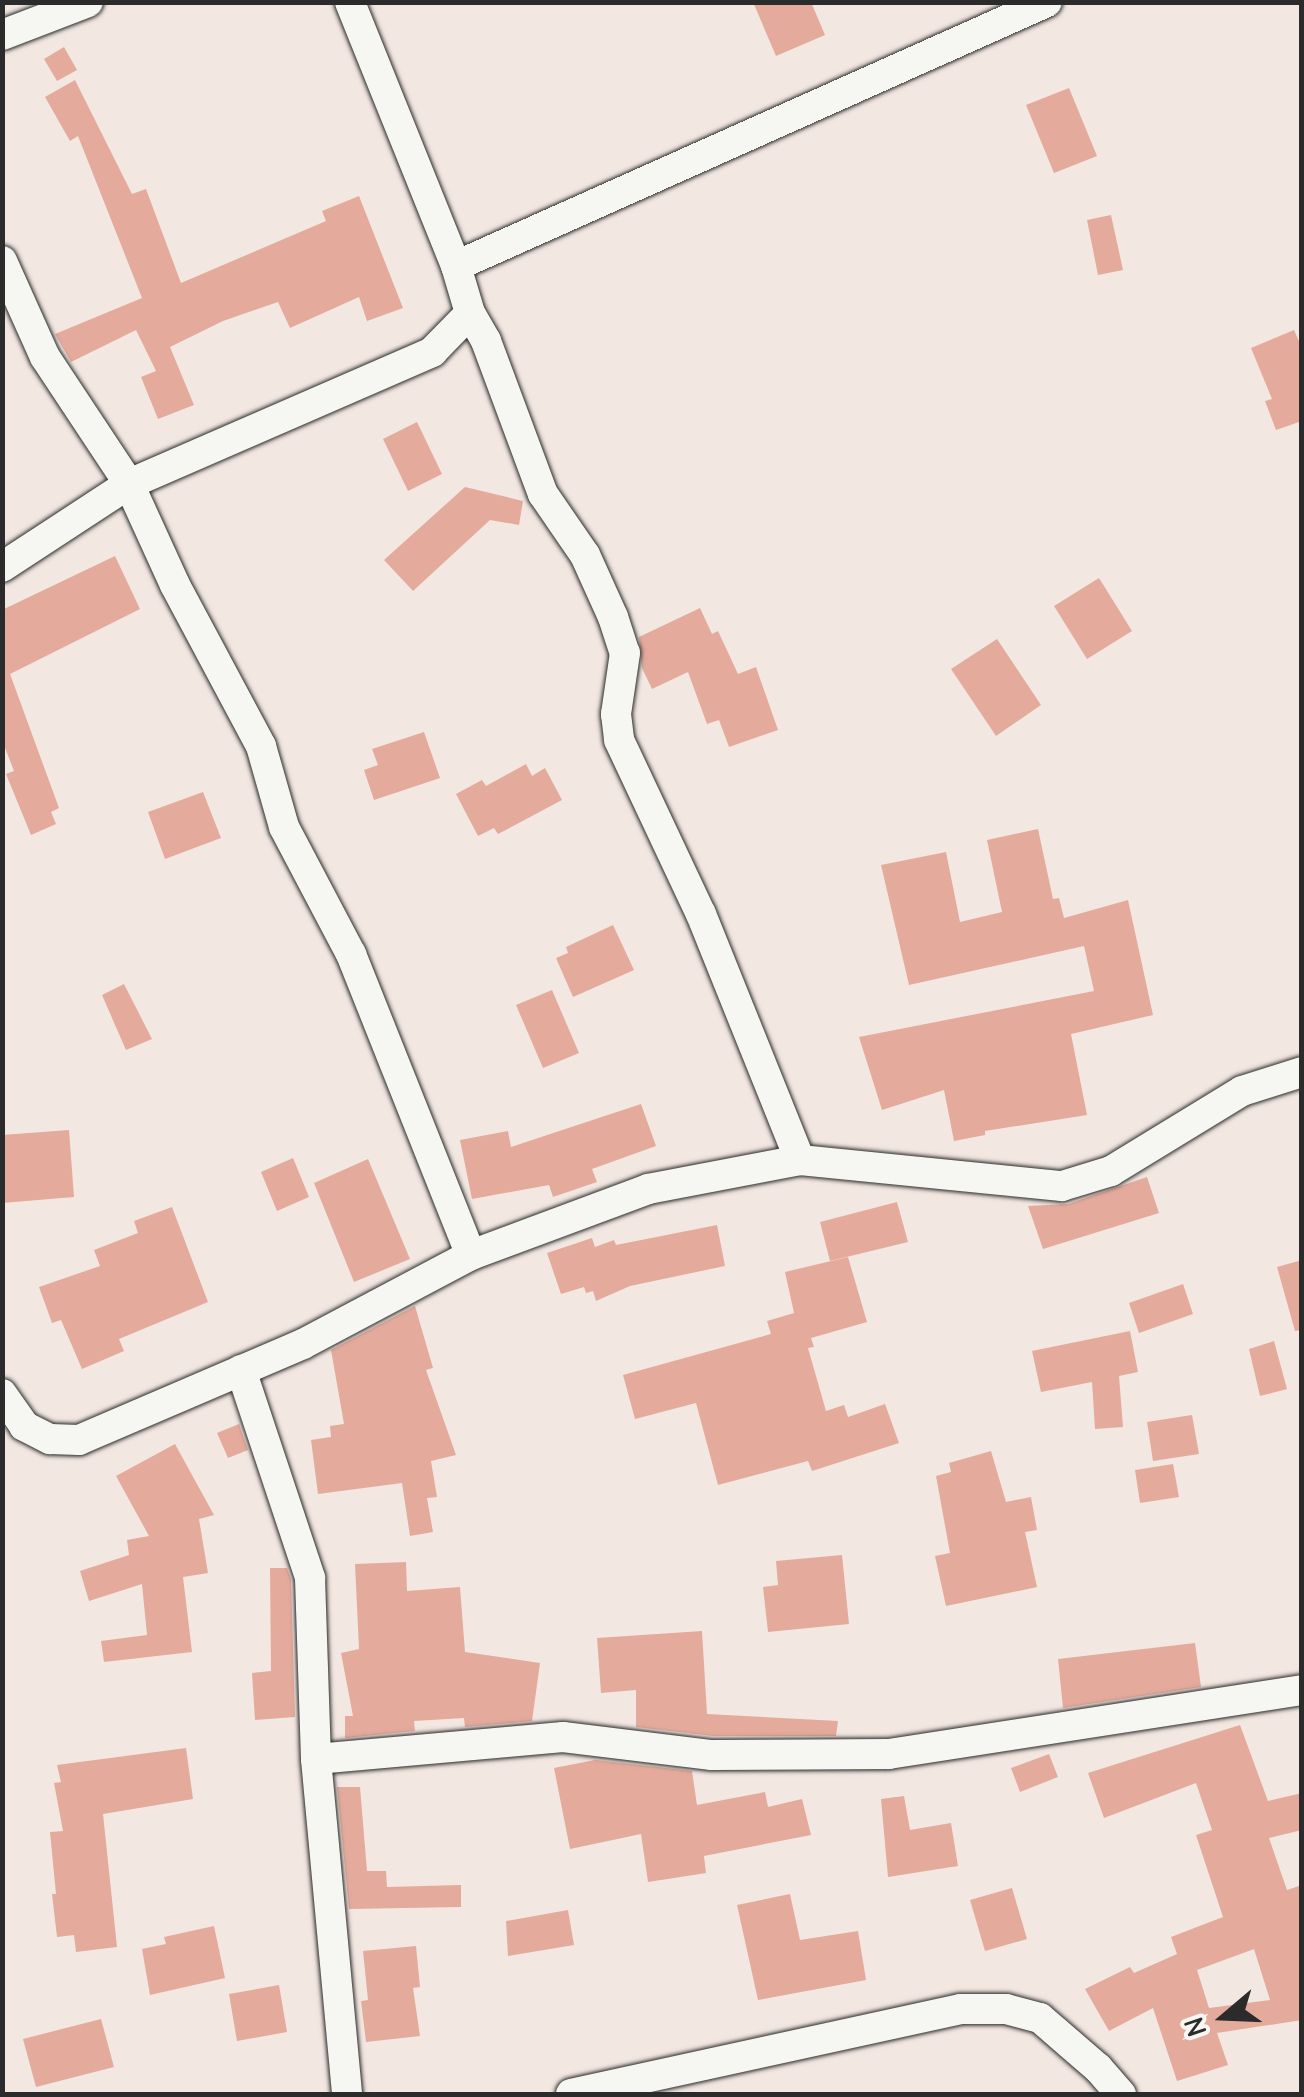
<!DOCTYPE html>
<html>
<head>
<meta charset="utf-8">
<style>
  body { margin:0 }
  #map { position:relative; width:1304px; height:2097px; overflow:hidden; background:#f2e7e1; font-family:"Comic Neue",sans-serif }
  div>[style] { position:absolute }
  [style*='--x'] { left:calc(var(--x)*1px); top:calc(var(--y)*1px); width:calc(var(--w)*1px); rotate:calc(var(--a)*1deg) }
  .building>* { inset:0; background:#e4ab9d }
  .roads { filter:drop-shadow(0 0 2px #2b2b2b) drop-shadow(0 0 2px #2b2b2b) }
  .minor>* { height:30px; margin:-15px; padding:0 15px; transform-origin:15px; border-radius:15px; background:#f6f6f2 }
  span { translate:-50% -50%; white-space:nowrap; text-align:center; line-height:1.15; -webkit-text-stroke:10px #f6f6f2; paint-order:stroke }
  .frame { position:absolute; inset:0; border:5px solid #2b2b2b; pointer-events:none }
  .north { position:absolute; left:1174px; top:1967px; width:100px; height:100px; -webkit-text-stroke:8px #f6f6f2; paint-order:stroke; rotate:251deg; font-size:28px; font-weight:700; line-height:40px; text-align:center; color:#2b2b2b }
  .north::after { content:''; display:block; margin:auto; width:35px; height:45px; background:#2b2b2b; clip-path:polygon(50% 0,100% 100%,50% 72%,0 100%) }
</style>
</head>
<body>
<div id="map">
  <div class="building">
    <div style="clip-path:polygon(753px 2px,811px 2px,825px 35px,776px 56px)"></div>
    <div style="clip-path:polygon(64px 47px,77px 70px,57px 81px,44px 59px)"></div>
    <div style="clip-path:polygon(75px 80px,132px 194px,146px 189px,181px 283px,326px 221px,322px 211px,359px 196px,403px 308px,367px 321px,359px 297px,290px 328px,278px 302px,223px 321px,170px 347px,194px 405px,158px 419px,141px 377px,156px 371px,136px 330px,71px 362px,55px 334px,142px 298px,78px 136px,70px 141px,45px 97px)"></div>
    <div style="clip-path:polygon(1069px 88px,1097px 156px,1054px 173px,1026px 105px)"></div>
    <div style="clip-path:polygon(1111px 215px,1123px 270px,1098px 275px,1087px 220px)"></div>
    <div style="clip-path:polygon(1294px 330px,1302px 348px,1302px 421px,1276px 430px,1265px 401px,1272px 399px,1251px 348px)"></div>
    <div style="clip-path:polygon(417px 422px,442px 474px,408px 491px,383px 439px)"></div>
    <div style="clip-path:polygon(465px 487px,523px 501px,519px 525px,490px 520px,413px 591px,384px 560px)"></div>
    <div style="clip-path:polygon(115px 556px,140px 609px,10px 674px,59px 808px,51px 812px,56px 824px,31px 835px,6px 774px,14px 771px,2px 740px,2px 610px)"></div>
    <div style="clip-path:polygon(1099px 578px,1132px 631px,1087px 659px,1054px 606px)"></div>
    <div style="clip-path:polygon(700px 608px,712px 634px,718px 631px,738px 674px,756px 667px,778px 730px,729px 747px,719px 720px,707px 724px,688px 672px,652px 689px,642px 668px,639px 637px)"></div>
    <div style="clip-path:polygon(997px 639px,1041px 705px,996px 736px,951px 669px)"></div>
    <div style="clip-path:polygon(424px 732px,440px 778px,374px 800px,364px 770px,378px 765px,372px 749px)"></div>
    <div style="clip-path:polygon(526px 764px,532px 776px,545px 768px,562px 800px,498px 834px,494px 828px,478px 836px,456px 794px,482px 780px,486px 786px)"></div>
    <div style="clip-path:polygon(203px 792px,221px 838px,165px 859px,148px 812px)"></div>
    <div style="clip-path:polygon(1038px 829px,1053px 899px,1059px 898px,1064px 918px,1128px 900px,1153px 1015px,1071px 1034px,1087px 1115px,985px 1131px,985px 1135px,954px 1141px,944px 1090px,882px 1110px,859px 1037px,1094px 991px,1084px 946px,909px 985px,881px 865px,946px 852px,960px 922px,1002px 912px,987px 840px)"></div>
    <div style="clip-path:polygon(613px 925px,634px 970px,573px 997px,556px 958px,568px 953px,566px 947px)"></div>
    <div style="clip-path:polygon(124px 984px,152px 1039px,126px 1050px,102px 995px)"></div>
    <div style="clip-path:polygon(552px 990px,579px 1053px,543px 1068px,516px 1005px)"></div>
    <div style="clip-path:polygon(641px 1104px,656px 1146px,592px 1169px,597px 1182px,553px 1197px,549px 1185px,472px 1199px,460px 1140px,508px 1131px,511px 1147px)"></div>
    <div style="clip-path:polygon(69px 1130px,74px 1197px,2px 1203px,2px 1135px)"></div>
    <div style="clip-path:polygon(293px 1158px,309px 1197px,277px 1211px,261px 1172px)"></div>
    <div style="clip-path:polygon(368px 1159px,410px 1259px,354px 1282px,314px 1183px)"></div>
    <div style="clip-path:polygon(1147px 1177px,1159px 1213px,1043px 1249px,1028px 1206px,1068px 1204px)"></div>
    <div style="clip-path:polygon(897px 1202px,908px 1242px,830px 1261px,820px 1222px)"></div>
    <div style="clip-path:polygon(172px 1207px,208px 1302px,119px 1339px,124px 1351px,82px 1369px,61px 1320px,52px 1323px,39px 1287px,100px 1266px,94px 1250px,138px 1233px,134px 1221px)"></div>
    <div style="clip-path:polygon(717px 1225px,725px 1266px,630px 1286px,596px 1301px,593px 1291px,586px 1293px,584px 1287px,561px 1294px,547px 1253px,592px 1238px,595px 1247px,614px 1240px,616px 1245px)"></div>
    <div style="clip-path:polygon(848px 1257px,867px 1322px,811px 1338px,814px 1347px,808px 1348px,826px 1411px,844px 1405px,848px 1417px,885px 1404px,899px 1443px,812px 1471px,808px 1461px,718px 1485px,696px 1403px,635px 1419px,623px 1375px,771px 1334px,767px 1321px,794px 1313px,785px 1272px)"></div>
    <div style="clip-path:polygon(1302px 1260px,1302px 1330px,1295px 1331px,1277px 1267px)"></div>
    <div style="clip-path:polygon(1183px 1284px,1193px 1314px,1139px 1333px,1129px 1303px)"></div>
    <div style="clip-path:polygon(415px 1306px,433px 1368px,426px 1370px,456px 1455px,431px 1461px,437px 1497px,427px 1498px,433px 1532px,410px 1536px,402px 1483px,318px 1494px,311px 1440px,331px 1437px,330px 1426px,344px 1424px,331px 1350px)"></div>
    <div style="clip-path:polygon(1130px 1331px,1138px 1372px,1119px 1376px,1123px 1427px,1095px 1429px,1092px 1382px,1041px 1392px,1032px 1351px)"></div>
    <div style="clip-path:polygon(1274px 1341px,1287px 1389px,1260px 1396px,1249px 1349px)"></div>
    <div style="clip-path:polygon(1192px 1415px,1199px 1454px,1153px 1461px,1147px 1422px)"></div>
    <div style="clip-path:polygon(239px 1424px,248px 1450px,228px 1458px,217px 1433px)"></div>
    <div style="clip-path:polygon(175px 1444px,214px 1515px,199px 1519px,208px 1573px,183px 1577px,192px 1652px,104px 1662px,101px 1641px,147px 1635px,142px 1584px,89px 1601px,80px 1571px,129px 1555px,127px 1540px,149px 1536px,116px 1476px)"></div>
    <div style="clip-path:polygon(991px 1451px,1006px 1502px,1031px 1497px,1037px 1530px,1025px 1532px,1037px 1587px,946px 1606px,935px 1556px,950px 1553px,936px 1476px,951px 1472px,949px 1463px)"></div>
    <div style="clip-path:polygon(1173px 1464px,1179px 1497px,1140px 1503px,1135px 1470px)"></div>
    <div style="clip-path:polygon(842px 1555px,849px 1624px,768px 1632px,763px 1587px,778px 1585px,776px 1561px)"></div>
    <div style="clip-path:polygon(406px 1562px,407px 1591px,460px 1587px,465px 1652px,540px 1663px,532px 1721px,465px 1727px,464px 1718px,414px 1721px,415px 1731px,345px 1738px,345px 1716px,353px 1716px,341px 1653px,359px 1649px,355px 1564px)"></div>
    <div style="clip-path:polygon(270px 1568px,287px 1568px,291px 1579px,295px 1717px,255px 1720px,252px 1673px,271px 1671px)"></div>
    <div style="clip-path:polygon(702px 1631px,707px 1714px,838px 1721px,836px 1736px,713px 1736px,636px 1727px,636px 1690px,601px 1693px,597px 1638px)"></div>
    <div style="clip-path:polygon(1195px 1643px,1201px 1687px,1063px 1708px,1058px 1659px)"></div>
    <div style="clip-path:polygon(evenodd,1240px 1725px,1268px 1801px,1302px 1793px,1302px 1830px,1269px 1838px,1287px 1890px,1302px 1885px,1302px 2020px,1217px 2033px,1228px 2065px,1177px 2081px,1153px 2008px,1109px 2031px,1085px 1989px,1130px 1967px,1134px 1973px,1177px 1954px,1171px 1937px,1223px 1917px,1196px 1835px,1212px 1830px,1196px 1783px,1104px 1818px,1088px 1773px,1240px 1725px,1254px 1949px,1270px 2000px,1209px 2008px,1197px 1970px,1254px 1949px)"></div>
    <div style="clip-path:polygon(186px 1748px,193px 1799px,103px 1814px,117px 1947px,76px 1952px,74px 1935px,57px 1937px,52px 1894px,56px 1894px,50px 1832px,63px 1831px,54px 1783px,61px 1782px,57px 1765px)"></div>
    <div style="clip-path:polygon(1049px 1754px,1058px 1777px,1020px 1792px,1011px 1768px)"></div>
    <div style="clip-path:polygon(595px 1760px,692px 1771px,697px 1805px,765px 1792px,768px 1807px,802px 1799px,811px 1835px,704px 1856px,706px 1873px,648px 1882px,641px 1834px,570px 1849px,554px 1768px)"></div>
    <div style="clip-path:polygon(337px 1787px,360px 1787px,367px 1871px,386px 1871px,387px 1887px,461px 1885px,461px 1907px,349px 1909px)"></div>
    <div style="clip-path:polygon(904px 1796px,910px 1830px,951px 1823px,958px 1866px,888px 1877px,881px 1799px)"></div>
    <div style="clip-path:polygon(1012px 1888px,1027px 1939px,985px 1951px,970px 1900px)"></div>
    <div style="clip-path:polygon(790px 1894px,800px 1940px,858px 1931px,866px 1980px,758px 2000px,737px 1905px)"></div>
    <div style="clip-path:polygon(568px 1910px,574px 1945px,508px 1956px,506px 1921px)"></div>
    <div style="clip-path:polygon(214px 1926px,225px 1978px,150px 1995px,142px 1949px,166px 1944px,164px 1937px)"></div>
    <div style="clip-path:polygon(416px 1946px,420px 1987px,413px 1988px,420px 2036px,366px 2042px,361px 2001px,368px 2000px,363px 1951px)"></div>
    <div style="clip-path:polygon(279px 1985px,287px 2032px,237px 2041px,229px 1994px)"></div>
    <div style="clip-path:polygon(101px 2019px,114px 2067px,36px 2087px,23px 2039px)"></div>
  </div>
  <div class="roads">
    <div class="minor">
      <div style="--x:2;--y:35;--w:92;--a:-21"></div>
      <div style="--x:2;--y:261;--w:105;--a:65.9"></div>
      <div style="--x:45;--y:357;--w:152;--a:56.5"></div>
      <div style="--x:129;--y:484;--w:111;--a:65.5"></div>
      <div style="--x:175;--y:585;--w:183;--a:61.9"></div>
      <div style="--x:261;--y:746;--w:84;--a:74.1"></div>
      <div style="--x:284;--y:827;--w:144;--a:62.2"></div>
      <div style="--x:351;--y:954;--w:324;--a:68.3"></div>
      <div style="--x:456;--y:266;--w:647;--a:-24.07"></div>
      <div style="--x:470;--y:313;--w:32;--a:60"></div>
      <div style="--x:486;--y:341;--w:163;--a:69.6"></div>
      <div style="--x:543;--y:494;--w:74;--a:55.5"></div>
      <div style="--x:585;--y:555;--w:68;--a:65.7"></div>
      <div style="--x:613;--y:617;--w:38;--a:72"></div>
      <div style="--x:625;--y:653;--w:62;--a:98.4"></div>
      <div style="--x:616;--y:714;--w:26;--a:83"></div>
      <div style="--x:619;--y:740;--w:192;--a:64.8"></div>
      <div style="--x:701;--y:914;--w:265;--a:68.1"></div>
      <div style="--x:2;--y:567;--w:152;--a:-33.2"></div>
      <div style="--x:129;--y:484;--w:331;--a:-23.5"></div>
      <div style="--x:432;--y:352;--w:54;--a:-45.7"></div>
      <div style="--x:470;--y:313;--w:49;--a:-106.6"></div>
      <div style="--x:456;--y:266;--w:284;--a:-111.9"></div>
      <div style="--x:241;--y:1370;--w:219;--a:71.6"></div>
      <div style="--x:310;--y:1578;--w:181;--a:88.1"></div>
      <div style="--x:316;--y:1759;--w:336;--a:84.7"></div>
      <div style="--x:2;--y:1394;--w:39;--a:55"></div>
      <div style="--x:24;--y:1426;--w:29;--a:27"></div>
      <div style="--x:50;--y:1439;--w:29;--a:2"></div>
      <div style="--x:79;--y:1440;--w:244;--a:-23.2"></div>
      <div style="--x:303;--y:1344;--w:190;--a:-27.9"></div>
      <div style="--x:471;--y:1255;--w:189;--a:-20.4"></div>
      <div style="--x:648;--y:1189;--w:155;--a:-10.8"></div>
      <div style="--x:800;--y:1160;--w:263;--a:5.7"></div>
      <div style="--x:1062;--y:1186;--w:51;--a:-17"></div>
      <div style="--x:1111;--y:1171;--w:153;--a:-31.4"></div>
      <div style="--x:1242;--y:1091;--w:63;--a:-17.6"></div>
      <div style="--x:316;--y:1759;--w:248;--a:-5.1"></div>
      <div style="--x:563;--y:1737;--w:150;--a:6.9"></div>
      <div style="--x:712;--y:1755;--w:177;--a:-0.3"></div>
      <div style="--x:889;--y:1754;--w:418;--a:-8.8"></div>
      <div style="--x:571;--y:2094;--w:399;--a:-12.3"></div>
      <div style="--x:961;--y:2009;--w:45;--a:0"></div>
      <div style="--x:1006;--y:2009;--w:35;--a:15"></div>
      <div style="--x:1040;--y:2018;--w:77;--a:40.8"></div>
      <div style="--x:1098;--y:2068;--w:35;--a:49"></div>
    </div>
  </div>
  <div class="frame"></div>
  <div class="north">N</div>
</div>
</body>
</html>
